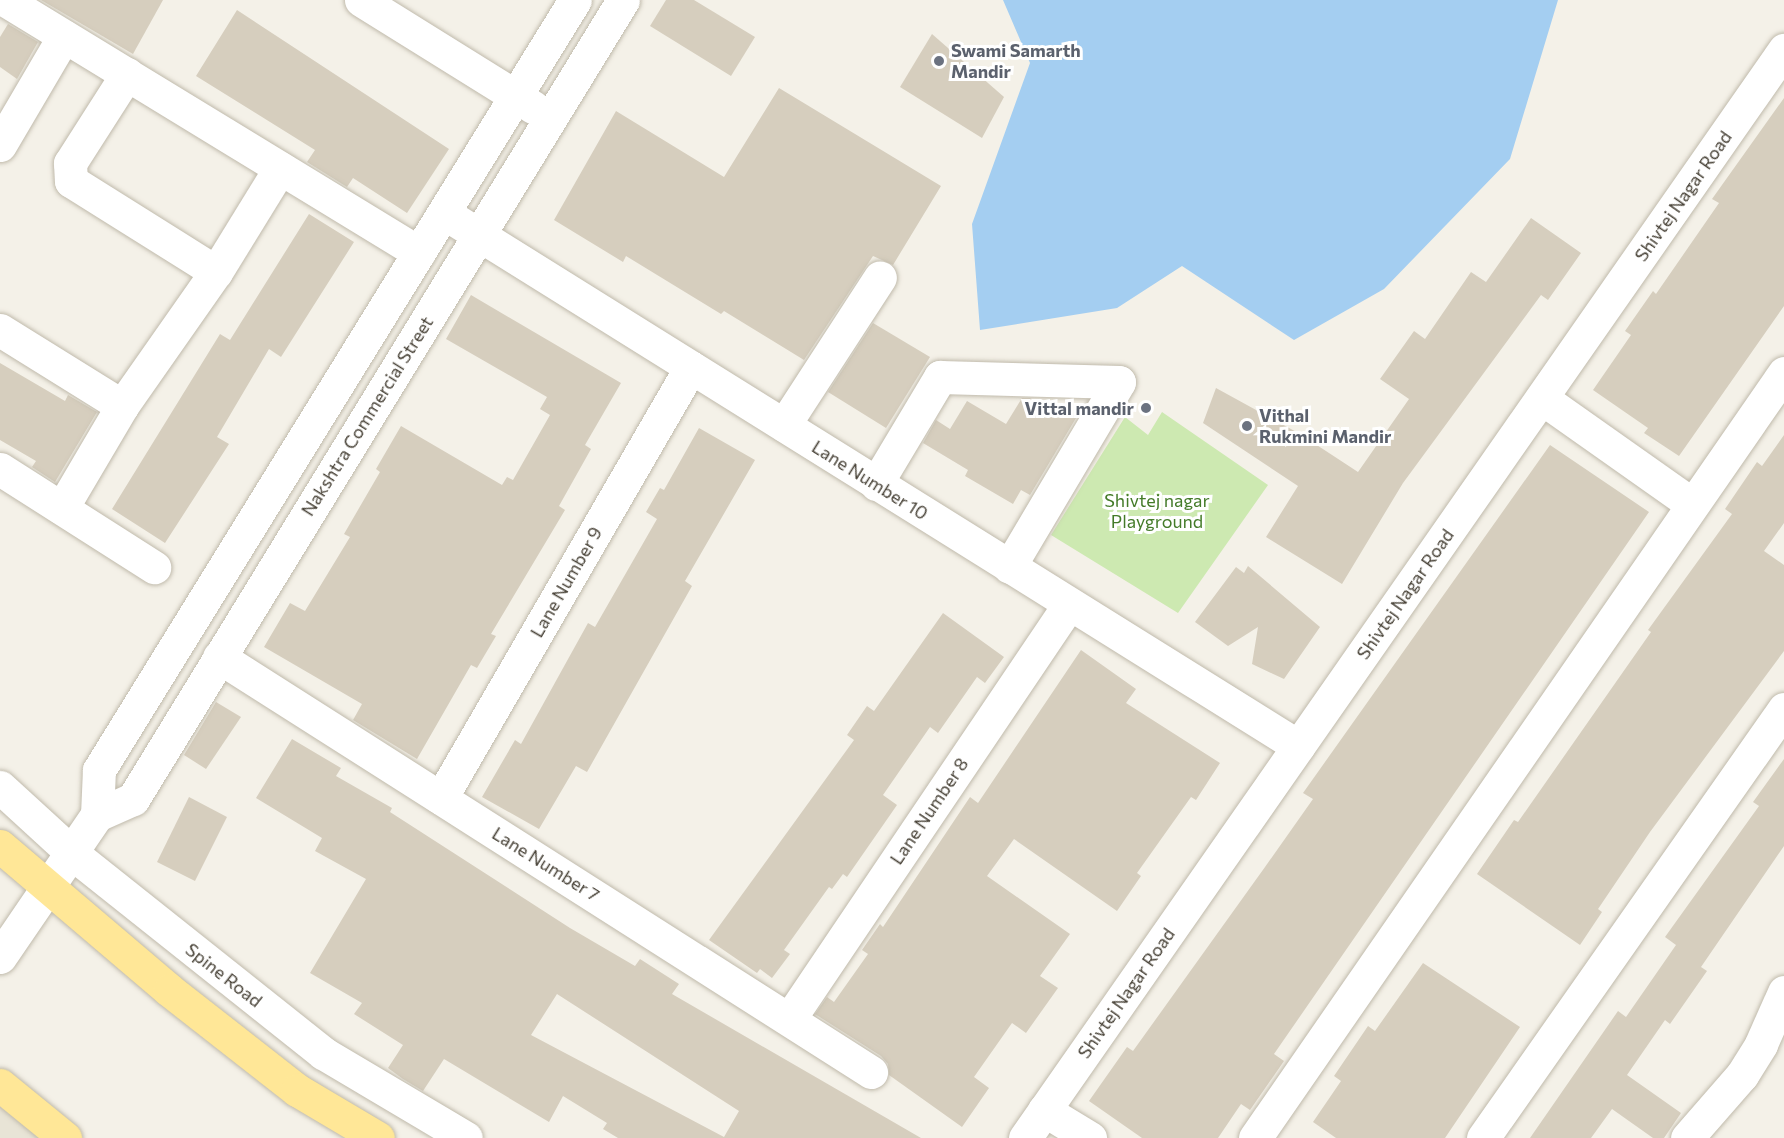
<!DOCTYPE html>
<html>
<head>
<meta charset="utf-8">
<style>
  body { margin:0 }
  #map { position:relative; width:1784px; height:1138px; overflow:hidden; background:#f4f1e8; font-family:Commissioner,sans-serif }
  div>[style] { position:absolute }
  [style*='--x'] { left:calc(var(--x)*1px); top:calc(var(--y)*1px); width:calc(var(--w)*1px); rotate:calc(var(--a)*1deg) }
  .residential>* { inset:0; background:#e8e4d6 }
  .green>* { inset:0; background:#cde9b1 }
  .water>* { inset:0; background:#a4cef1 }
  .building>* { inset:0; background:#d6cebe }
  .roads { filter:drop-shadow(0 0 2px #c0baab) drop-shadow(0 0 2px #c0baab) }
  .minor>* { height:33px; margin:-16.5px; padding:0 16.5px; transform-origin:16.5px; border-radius:16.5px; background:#fff }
  .major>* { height:33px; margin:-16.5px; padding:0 16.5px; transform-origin:16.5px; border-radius:16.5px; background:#ffe797 }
  .dots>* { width:16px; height:16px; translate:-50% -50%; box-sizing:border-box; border:3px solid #fff; border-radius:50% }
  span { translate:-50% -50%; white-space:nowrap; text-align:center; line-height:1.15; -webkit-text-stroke:6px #fff; paint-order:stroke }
  .worship-label { font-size:18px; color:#5b616d; font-weight:700 }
  .left { translate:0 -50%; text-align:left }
  .right { translate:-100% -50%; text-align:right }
  .street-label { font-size:18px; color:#484237 }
  .park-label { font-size:18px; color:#447b29 }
</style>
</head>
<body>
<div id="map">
  <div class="residential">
    <div style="clip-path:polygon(0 1106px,51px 1138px,0 1138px)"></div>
  </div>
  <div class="green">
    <div style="clip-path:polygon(1162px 412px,1268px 485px,1178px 613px,1051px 535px,1125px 417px,1148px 435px)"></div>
  </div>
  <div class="water">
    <div style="clip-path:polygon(1003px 0,1558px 0,1510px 159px,1384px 289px,1294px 340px,1182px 266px,1117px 308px,980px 330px,972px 224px,1030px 63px)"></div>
  </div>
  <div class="building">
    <div style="clip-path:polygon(41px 0,163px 0,133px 54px)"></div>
    <div style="clip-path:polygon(666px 0,694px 0,755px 37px,731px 76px,650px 26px)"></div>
    <div style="clip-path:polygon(237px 10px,449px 149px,407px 213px,353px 178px,347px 187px,307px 162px,315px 150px,196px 76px)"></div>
    <div style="clip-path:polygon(8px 24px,38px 42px,17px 79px,0 67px,0 37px)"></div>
    <div style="clip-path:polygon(932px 34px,1004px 97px,982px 138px,900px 87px)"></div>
    <div style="clip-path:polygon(779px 88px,941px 186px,893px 265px,873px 256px,804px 360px,724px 311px,721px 314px,626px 256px,623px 262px,554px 220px,616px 111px,724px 177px)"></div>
    <div style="clip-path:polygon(1784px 98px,1784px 306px,1679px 456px,1644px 433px,1648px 428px,1593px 390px,1631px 335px,1625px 331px,1653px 291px,1656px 294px,1719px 203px,1712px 199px)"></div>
    <div style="clip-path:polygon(309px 214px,354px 242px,281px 357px,269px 349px,217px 437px,229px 444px,165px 543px,112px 509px,220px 334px,230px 340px)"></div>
    <div style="clip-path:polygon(1531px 218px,1581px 253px,1548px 300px,1541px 295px,1403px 483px,1342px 584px,1266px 537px,1298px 486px,1203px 423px,1216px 388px,1300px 434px,1358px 472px,1409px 399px,1380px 379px,1414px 331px,1425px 339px,1471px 272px,1486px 282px)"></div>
    <div style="clip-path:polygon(471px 295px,621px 383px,585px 445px,591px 449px,559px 506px,565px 510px,491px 634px,496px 636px,477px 668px,471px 665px,417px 759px,353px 720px,362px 704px,264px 647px,290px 603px,305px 611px,350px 537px,344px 534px,380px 472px,376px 469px,401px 426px,502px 485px,507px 477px,513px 480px,550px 415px,540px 409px,547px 397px,446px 339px)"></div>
    <div style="clip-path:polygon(873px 323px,930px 357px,886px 428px,828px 392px)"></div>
    <div style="clip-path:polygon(0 363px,65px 401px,68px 395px,97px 412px,55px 482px,32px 467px,36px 461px,0 440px)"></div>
    <div style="clip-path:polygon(1022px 398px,1030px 398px,1057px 415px,1063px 403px,1079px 413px,1030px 495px,1021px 490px,1013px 504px,965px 476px,968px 470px,923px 443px,936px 420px,950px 429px,967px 401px,1006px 424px)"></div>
    <div style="clip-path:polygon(699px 428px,755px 460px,685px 581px,692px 586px,587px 772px,576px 766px,539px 829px,482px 797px,515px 740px,521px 744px,588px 623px,595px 627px,657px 519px,646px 512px,660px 488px,664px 490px)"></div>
    <div style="clip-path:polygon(1784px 435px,1784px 523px,1764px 551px,1784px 565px,1784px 651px,1650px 832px,1598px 909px,1602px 912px,1580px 945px,1477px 874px,1514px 820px,1518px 822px,1651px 632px,1648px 630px,1732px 514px,1725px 509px,1757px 462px,1762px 466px)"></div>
    <div style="clip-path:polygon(1550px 445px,1649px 512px,1274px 1054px,1284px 1061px,1250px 1110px,1241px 1104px,1218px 1138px,1142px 1138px,1089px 1101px,1127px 1047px,1133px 1051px,1265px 867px,1313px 799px,1303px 793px)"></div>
    <div style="clip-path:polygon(1248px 566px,1320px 627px,1284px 679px,1252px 664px,1258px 627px,1228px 646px,1195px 622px,1236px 567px,1244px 573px)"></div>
    <div style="clip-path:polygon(943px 613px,1004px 657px,985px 683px,977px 677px,938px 733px,930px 727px,883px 795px,897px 805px,847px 877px,843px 874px,832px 889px,829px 887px,784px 950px,790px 954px,772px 978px,760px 969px,757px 973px,709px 940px,854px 740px,847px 735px,867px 706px,874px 711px)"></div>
    <div style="clip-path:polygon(1081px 650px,1136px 689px,1126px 703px,1220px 763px,1196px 800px,1191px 797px,1137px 873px,1141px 876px,1117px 911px,1014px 839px,987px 876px,1070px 934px,1040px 976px,1058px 988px,1026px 1033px,1012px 1023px,974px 1077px,989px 1088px,962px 1127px,889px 1075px,888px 1064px,881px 1056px,815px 1014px,827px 997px,834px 1002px,868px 954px,862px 950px,880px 924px,883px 927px,970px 797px,978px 803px)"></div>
    <div style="clip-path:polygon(216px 702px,241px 717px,206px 769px,184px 755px)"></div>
    <div style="clip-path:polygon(evenodd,292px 739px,341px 768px,336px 776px,392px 808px,390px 812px,570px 928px,635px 966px,640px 959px,679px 984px,672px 994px,921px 1138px,618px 1138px,603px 1129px,607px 1123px,563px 1096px,549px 1122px,444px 1059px,423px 1091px,403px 1079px,388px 1068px,403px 1045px,354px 1014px,362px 1003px,310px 973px,366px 879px,315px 851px,322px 838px,256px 798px,292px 739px,557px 994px,739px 1111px,724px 1137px,531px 1035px,557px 994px)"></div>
    <div style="clip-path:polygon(1784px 759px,1784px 846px,1701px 967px,1707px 971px,1670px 1024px,1665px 1020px,1627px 1075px,1681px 1113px,1664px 1138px,1653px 1138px,1612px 1109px,1591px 1138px,1530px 1138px,1618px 1011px,1626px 1017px,1676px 945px,1665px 937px,1759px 806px,1753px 802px)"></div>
    <div style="clip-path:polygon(189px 797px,227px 817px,195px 881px,157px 862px)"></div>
    <div style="clip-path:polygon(1423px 963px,1520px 1027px,1445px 1138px,1336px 1138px,1313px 1122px,1341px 1081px,1334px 1076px,1368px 1026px,1375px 1031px)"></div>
  </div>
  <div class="roads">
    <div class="minor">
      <div style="--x:5;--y:0;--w:485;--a:31.4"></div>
      <div style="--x:361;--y:0;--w:203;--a:31.9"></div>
      <div style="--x:127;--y:74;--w:106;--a:122.6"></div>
      <div style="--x:70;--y:163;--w:18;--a:87"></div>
      <div style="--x:71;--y:181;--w:171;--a:32.1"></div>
      <div style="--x:0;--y:145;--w:126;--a:-59.6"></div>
      <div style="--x:444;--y:213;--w:1007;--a:31.97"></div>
      <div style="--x:0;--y:330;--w:144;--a:31.9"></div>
      <div style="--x:1543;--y:399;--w:182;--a:35.2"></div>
      <div style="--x:784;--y:425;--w:176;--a:-57"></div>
      <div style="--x:0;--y:469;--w:183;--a:32.5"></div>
      <div style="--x:876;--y:484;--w:125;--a:-59.1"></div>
      <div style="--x:940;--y:377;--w:179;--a:1.6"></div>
      <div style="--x:1119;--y:382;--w:215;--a:120.7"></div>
      <div style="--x:62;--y:508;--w:118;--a:-59.5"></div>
      <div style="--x:122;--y:406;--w:164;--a:-55"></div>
      <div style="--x:216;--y:272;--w:122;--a:-58.4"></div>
      <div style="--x:219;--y:657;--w:773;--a:32.48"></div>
      <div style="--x:0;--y:787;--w:99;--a:42.5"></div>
      <div style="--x:73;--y:854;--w:320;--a:38.5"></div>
      <div style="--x:323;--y:1053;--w:166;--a:30.7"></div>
      <div style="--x:441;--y:798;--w:498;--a:-59.9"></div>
      <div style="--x:97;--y:815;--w:39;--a:-24"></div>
      <div style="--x:133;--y:799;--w:937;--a:-58.48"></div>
      <div style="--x:0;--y:957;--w:172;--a:-55.7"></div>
      <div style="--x:97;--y:815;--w:45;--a:-87.5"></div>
      <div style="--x:99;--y:770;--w:905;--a:-58.28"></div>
      <div style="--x:790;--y:1018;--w:498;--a:-56"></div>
      <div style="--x:1044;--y:1110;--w:54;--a:31.3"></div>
      <div style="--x:1025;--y:1138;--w:1327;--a:-55.1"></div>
      <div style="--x:1255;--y:1138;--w:930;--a:-55.34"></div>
      <div style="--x:1483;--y:1138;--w:524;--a:-54.95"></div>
      <div style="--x:1687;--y:1138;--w:84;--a:-48.9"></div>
      <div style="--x:1742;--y:1075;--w:36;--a:-58"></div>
      <div style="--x:1761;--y:1044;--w:57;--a:-66.1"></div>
    </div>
    <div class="major">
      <div style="--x:0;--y:846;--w:222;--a:40.4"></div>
      <div style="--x:169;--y:990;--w:162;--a:38"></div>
      <div style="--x:297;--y:1090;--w:94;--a:30.7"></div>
      <div style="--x:0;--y:1085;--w:84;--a:39.2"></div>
    </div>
  </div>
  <div class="dots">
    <div style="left:939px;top:61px;background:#6b7280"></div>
    <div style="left:1146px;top:408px;background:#6b7280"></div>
    <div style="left:1247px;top:426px;background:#6b7280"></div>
  </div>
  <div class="worship-label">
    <span class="left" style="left:951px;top:61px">Swami Samarth<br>Mandir</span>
    <span class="right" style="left:1134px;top:408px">Vittal mandir</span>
    <span class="left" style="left:1259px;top:426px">Vithal<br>Rukmini Mandir</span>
  </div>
  <div class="street-label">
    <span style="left:1683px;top:196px;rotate:-55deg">Shivtej Nagar Road</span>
    <span style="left:367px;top:416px;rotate:-58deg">Nakshtra Commercial Street</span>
    <span style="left:870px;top:480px;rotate:32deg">Lane Number 10</span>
    <span style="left:566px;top:582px;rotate:-60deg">Lane Number 9</span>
    <span style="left:1405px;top:594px;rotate:-55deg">Shivtej Nagar Road</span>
    <span style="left:929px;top:811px;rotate:-56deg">Lane Number 8</span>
    <span style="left:546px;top:864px;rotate:32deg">Lane Number 7</span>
    <span style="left:224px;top:975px;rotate:38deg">Spine Road</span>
    <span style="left:1126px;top:993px;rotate:-55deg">Shivtej Nagar Road</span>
  </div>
  <div class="park-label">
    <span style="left:1157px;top:511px">Shivtej nagar<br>Playground</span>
  </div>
</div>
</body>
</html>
